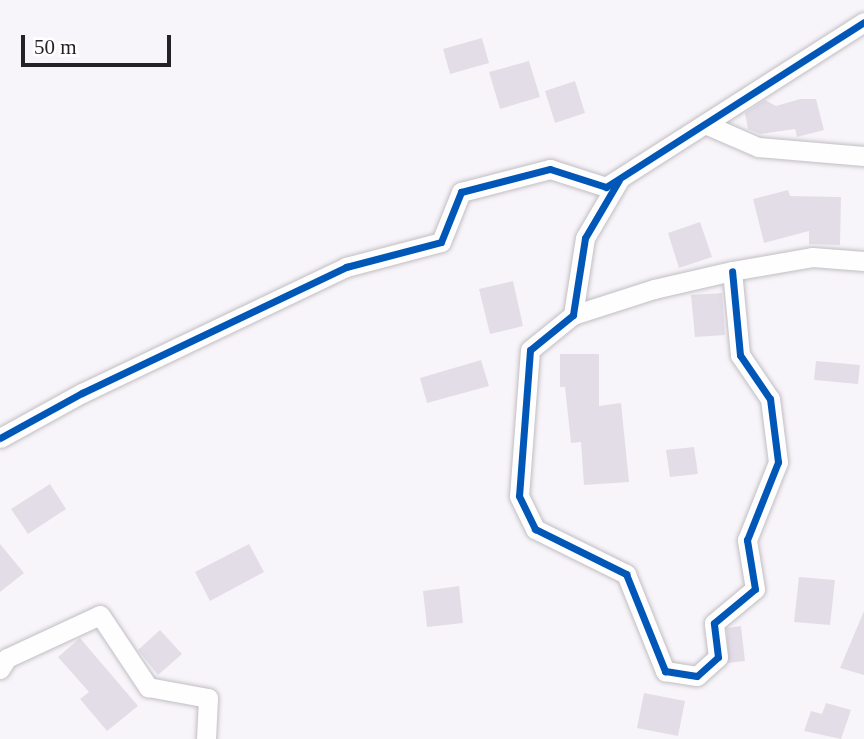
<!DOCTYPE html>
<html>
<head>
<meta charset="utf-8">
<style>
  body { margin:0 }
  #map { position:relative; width:864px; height:739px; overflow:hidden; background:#f8f5fa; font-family:Georgia,serif }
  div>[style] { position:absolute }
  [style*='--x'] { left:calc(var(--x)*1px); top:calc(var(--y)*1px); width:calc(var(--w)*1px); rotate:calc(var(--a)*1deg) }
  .building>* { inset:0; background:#e3dde8 }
  .roads { filter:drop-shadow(0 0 2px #c1bec3) drop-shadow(0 0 2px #c1bec3) }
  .minor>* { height:19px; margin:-9.5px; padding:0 9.5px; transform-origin:9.5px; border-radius:9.5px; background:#fefefe }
  .cycleway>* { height:7px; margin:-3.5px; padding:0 3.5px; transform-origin:3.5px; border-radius:3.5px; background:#0057b8 }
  span { translate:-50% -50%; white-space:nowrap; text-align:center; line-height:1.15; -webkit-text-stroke:7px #fff; paint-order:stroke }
  .scale { position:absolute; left:21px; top:35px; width:150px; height:32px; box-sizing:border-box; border:4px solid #252227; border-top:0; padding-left:9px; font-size:21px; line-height:24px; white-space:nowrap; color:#252227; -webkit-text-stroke:5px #fff; paint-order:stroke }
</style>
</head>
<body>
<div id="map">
  <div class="building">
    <div style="clip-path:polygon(482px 38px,489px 63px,450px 74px,443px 49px)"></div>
    <div style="clip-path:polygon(529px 61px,540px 97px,500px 109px,489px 72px)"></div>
    <div style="clip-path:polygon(575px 81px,585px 113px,555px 123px,545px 91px)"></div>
    <div style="clip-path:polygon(800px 99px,816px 99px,824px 130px,797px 137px,795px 129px,760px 134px,748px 129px,745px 113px,765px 100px,776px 106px)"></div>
    <div style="clip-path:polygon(788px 190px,790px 196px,841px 197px,840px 245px,809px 244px,809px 231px,764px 243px,753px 199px)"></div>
    <div style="clip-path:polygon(700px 222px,712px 257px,679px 268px,668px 233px)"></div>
    <div style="clip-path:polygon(513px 281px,523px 326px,490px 334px,479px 289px)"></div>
    <div style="clip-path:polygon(722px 293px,725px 335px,695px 337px,691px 295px)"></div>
    <div style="clip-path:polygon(560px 354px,599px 354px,599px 406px,621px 403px,629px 482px,584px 485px,581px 442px,571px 443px,565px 387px,560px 387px)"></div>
    <div style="clip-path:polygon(481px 360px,489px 386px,427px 403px,420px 378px)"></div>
    <div style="clip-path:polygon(816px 361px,860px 365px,858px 384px,814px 380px)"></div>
    <div style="clip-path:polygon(694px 447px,698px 474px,670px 477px,666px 450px)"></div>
    <div style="clip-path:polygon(50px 484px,66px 509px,28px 534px,11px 509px)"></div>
    <div style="clip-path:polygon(0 544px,24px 573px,0 592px)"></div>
    <div style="clip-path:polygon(249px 544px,264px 572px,210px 601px,195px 572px)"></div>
    <div style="clip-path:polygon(799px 577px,835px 580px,830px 625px,794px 622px)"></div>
    <div style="clip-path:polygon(459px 586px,463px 623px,427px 627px,423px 591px)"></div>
    <div style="clip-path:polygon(864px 611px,864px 675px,840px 668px)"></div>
    <div style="clip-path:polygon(741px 626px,745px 661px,728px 663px,727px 628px)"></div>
    <div style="clip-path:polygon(160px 630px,182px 654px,158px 675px,138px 650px)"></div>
    <div style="clip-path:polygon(80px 638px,138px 706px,107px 731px,80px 699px,89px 692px,58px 657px)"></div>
    <div style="clip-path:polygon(644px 693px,685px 701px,678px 736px,637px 728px)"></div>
    <div style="clip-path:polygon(826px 703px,851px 710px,841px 739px,804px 731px,811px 711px,822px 714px)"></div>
  </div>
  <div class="roads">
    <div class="minor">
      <div style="--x:705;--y:124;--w:58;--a:23.5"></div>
      <div style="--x:758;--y:147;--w:106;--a:4.9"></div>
      <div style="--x:619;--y:180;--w:67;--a:120.4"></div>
      <div style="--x:585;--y:238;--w:78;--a:98.9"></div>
      <div style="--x:573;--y:315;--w:55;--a:140.9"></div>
      <div style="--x:530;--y:350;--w:146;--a:94.3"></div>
      <div style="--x:519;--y:496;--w:37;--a:64"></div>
      <div style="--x:535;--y:529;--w:102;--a:26.3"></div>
      <div style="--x:626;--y:574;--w:105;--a:68.1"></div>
      <div style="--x:665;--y:671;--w:32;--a:9"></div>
      <div style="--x:697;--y:676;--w:28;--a:-42"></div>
      <div style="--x:718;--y:657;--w:34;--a:-97"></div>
      <div style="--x:714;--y:623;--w:53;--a:-39.7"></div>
      <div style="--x:755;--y:589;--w:50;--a:-99.3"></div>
      <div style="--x:747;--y:540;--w:84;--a:-68.3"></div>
      <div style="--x:778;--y:462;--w:64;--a:-97.2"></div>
      <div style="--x:770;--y:399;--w:53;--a:-124.3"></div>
      <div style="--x:740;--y:355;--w:84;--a:-95.4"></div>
      <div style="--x:573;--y:315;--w:85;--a:-17.8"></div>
      <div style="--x:654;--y:289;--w:80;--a:-13"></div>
      <div style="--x:732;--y:271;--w:81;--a:-9.9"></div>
      <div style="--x:812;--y:257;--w:52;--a:4.4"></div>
      <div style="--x:0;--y:438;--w:94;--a:-28.8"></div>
      <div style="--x:82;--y:393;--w:293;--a:-25.5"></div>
      <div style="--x:346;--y:267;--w:98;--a:-14.7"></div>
      <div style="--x:441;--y:242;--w:54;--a:-68.2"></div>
      <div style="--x:461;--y:192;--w:92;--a:-14.5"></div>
      <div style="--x:550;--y:169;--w:59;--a:17.8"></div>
      <div style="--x:606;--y:187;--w:306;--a:-32.6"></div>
      <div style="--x:0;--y:669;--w:13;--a:-58"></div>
      <div style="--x:7;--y:658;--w:102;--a:-24.8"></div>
      <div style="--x:100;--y:615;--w:87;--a:56.3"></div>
      <div style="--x:148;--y:687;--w:61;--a:10.4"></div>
      <div style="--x:208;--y:698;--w:41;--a:92.8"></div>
    </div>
  </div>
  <div class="cycleway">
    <div style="--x:619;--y:180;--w:67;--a:120.4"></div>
    <div style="--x:585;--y:238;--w:78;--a:98.9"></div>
    <div style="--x:573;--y:315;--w:55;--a:140.9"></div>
    <div style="--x:530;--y:350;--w:146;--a:94.3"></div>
    <div style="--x:519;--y:496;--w:37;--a:64"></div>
    <div style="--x:535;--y:529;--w:102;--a:26.3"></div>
    <div style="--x:626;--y:574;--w:105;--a:68.1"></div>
    <div style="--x:665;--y:671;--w:32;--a:9"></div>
    <div style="--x:697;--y:676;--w:28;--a:-42"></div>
    <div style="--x:718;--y:657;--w:34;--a:-97"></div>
    <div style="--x:714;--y:623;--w:53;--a:-39.7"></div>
    <div style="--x:755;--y:589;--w:50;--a:-99.3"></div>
    <div style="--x:747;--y:540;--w:84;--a:-68.3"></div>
    <div style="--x:778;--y:462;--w:64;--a:-97.2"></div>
    <div style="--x:770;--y:399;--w:53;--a:-124.3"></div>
    <div style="--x:740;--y:355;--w:84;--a:-95.4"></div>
    <div style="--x:0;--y:438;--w:94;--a:-28.8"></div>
    <div style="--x:82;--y:393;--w:293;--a:-25.5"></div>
    <div style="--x:346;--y:267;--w:98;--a:-14.7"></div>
    <div style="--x:441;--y:242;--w:54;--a:-68.2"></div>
    <div style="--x:461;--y:192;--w:92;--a:-14.5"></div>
    <div style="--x:550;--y:169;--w:59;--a:17.8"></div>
    <div style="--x:606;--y:187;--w:306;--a:-32.6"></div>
  </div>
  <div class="scale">50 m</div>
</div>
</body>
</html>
